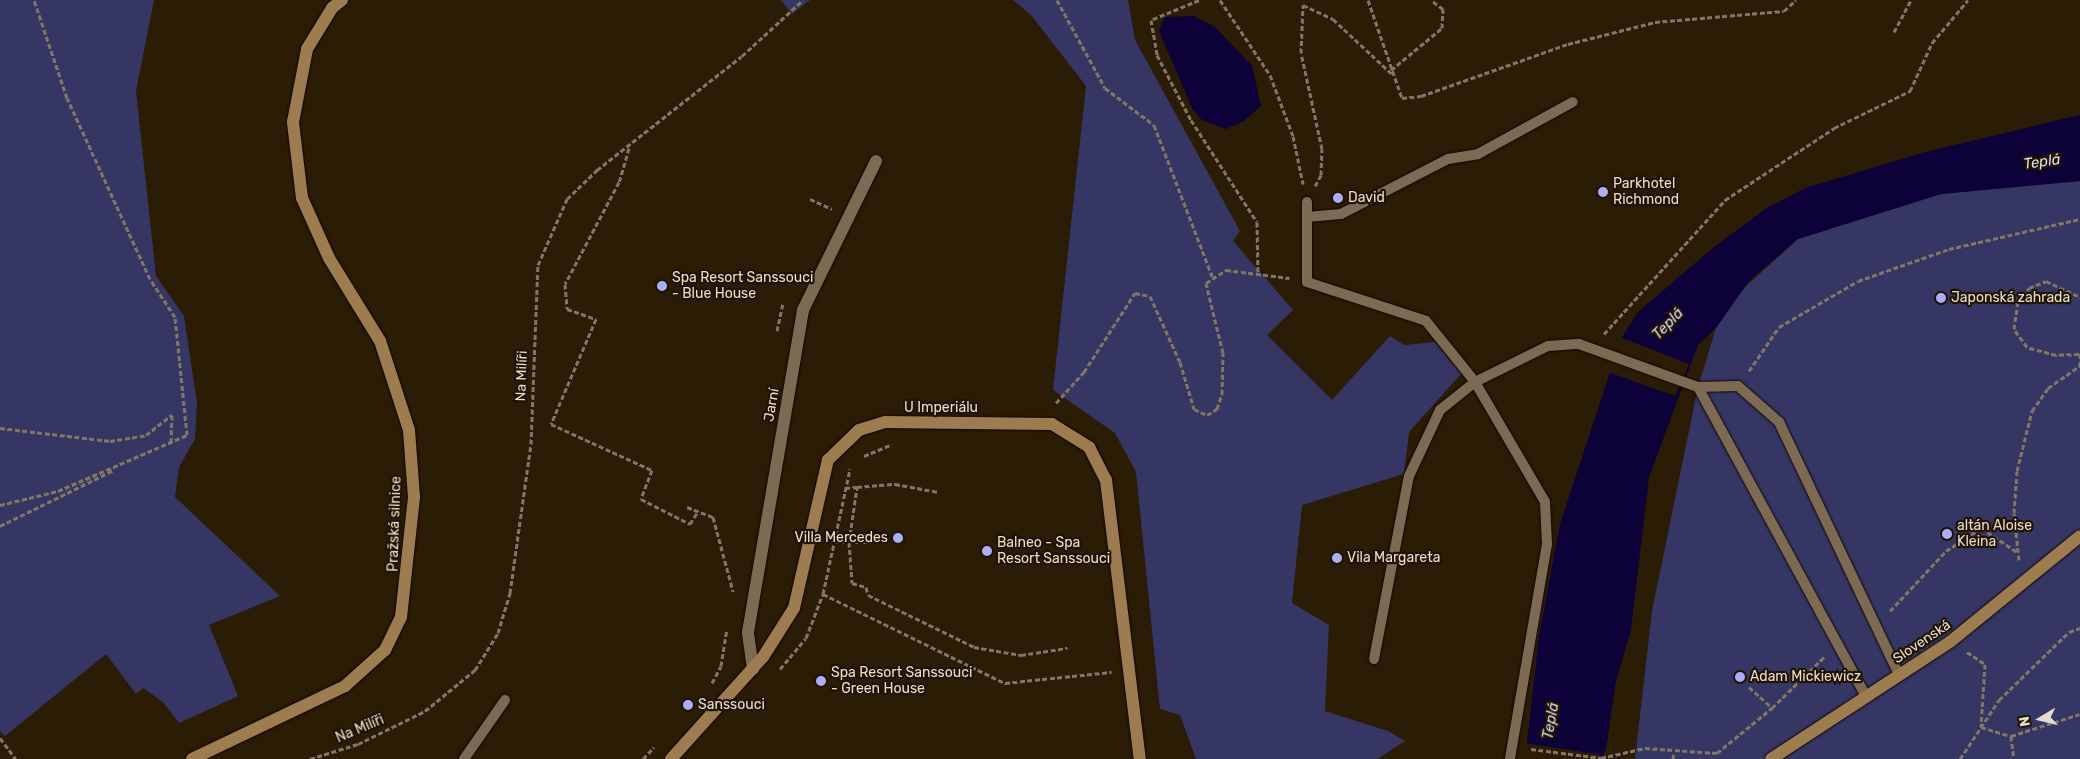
<!DOCTYPE html>
<html>
<head>
<meta charset="utf-8">
<style>
  body { margin:0 }
  #map { position:relative; width:2080px; height:759px; overflow:hidden; background:#2b1c06; font-family:Rubik,sans-serif }
  div>[style] { position:absolute }
  [style*='--x'] { left:calc(var(--x)*1px); top:calc(var(--y)*1px); width:calc(var(--w)*1px); rotate:calc(var(--a)*1deg) }
  .green>* { inset:0; background:#353664 }
  .water>* { inset:0; background:#0d0139 }
  .pier>* { inset:0; background:#2b1c06 }
  .path>* { height:3px; margin-top:-1.5px; transform-origin:0; background:repeating-linear-gradient(90deg,#837664 0 5px,transparent 0 7.5px) }
  .roads { filter:drop-shadow(0 0 1px #130600) drop-shadow(0 0 1px #130600) }
  .lane>* { height:10px; margin:-5px; padding:0 5px; transform-origin:5px; border-radius:5px; background:#7c6a52 }
  .street>* { height:12px; margin:-6px; padding:0 6px; transform-origin:6px; border-radius:6px; background:#7c6a52 }
  .secondary>* { height:12px; margin:-6px; padding:0 6px; transform-origin:6px; border-radius:6px; background:#9d7d4f }
  .dots>* { width:14px; height:14px; translate:-50% -50%; box-sizing:border-box; border:2px solid #211300; border-radius:50% }
  span { translate:-50% -50%; white-space:nowrap; text-align:center; line-height:1.15; -webkit-text-stroke:4.5px #211300; paint-order:stroke }
  .poi-label { font-size:14px; color:#e7ddcf }
  .left { translate:0 -50%; text-align:left }
  .right { translate:-100% -50%; text-align:right }
  .street-label { font-size:14px; color:#e7ddcf }
  .water-label { font-size:15px; color:#dcdef5; font-style:italic }
  .north { position:absolute; left:2015px; top:694px; width:50px; height:50px; -webkit-text-stroke:4px #211300; paint-order:stroke; rotate:261deg; font-size:14px; font-weight:700; line-height:20px; text-align:center; color:#e7ddcf }
  .north::after { content:''; display:block; margin:auto; width:18px; height:22px; background:#e7ddcf; clip-path:polygon(50% 0,100% 100%,50% 72%,0 100%) }
</style>
</head>
<body>
<div id="map">
  <div class="green">
    <div style="clip-path:polygon(0 0,154px 0,136px 91px,156px 276px,184px 316px,197px 403px,195px 439px,179px 467px,175px 497px,280px 596px,209px 625px,238px 696px,179px 723px,163px 702px,143px 688px,136px 694px,106px 654px,5px 736px,0 731px)"></div>
    <div style="clip-path:polygon(781px 0,810px 0,792px 14px)"></div>
    <div style="clip-path:polygon(1013px 0,1128px 0,1135px 40px,1240px 231px,1233px 241px,1293px 310px,1267px 335px,1332px 400px,1390px 336px,1404px 345px,1435px 342px,1461px 374px,1409px 432px,1404px 474px,1302px 505px,1292px 603px,1329px 625px,1325px 711px,1388px 731px,1405px 741px,1377px 759px,1196px 759px,1180px 715px,1160px 709px,1136px 472px,1115px 433px,1053px 390px,1086px 86px,1031px 15px)"></div>
    <div style="clip-path:polygon(2080px 181px,2080px 759px,1635px 759px,1652px 611px,1698px 387px,1716px 328px,1742px 290px,1798px 239px,1941px 194px)"></div>
  </div>
  <div class="water">
    <div style="clip-path:polygon(1193px 16px,1215px 27px,1252px 66px,1261px 106px,1244px 121px,1226px 129px,1202px 120px,1192px 108px,1159px 31px,1165px 17px)"></div>
    <div style="clip-path:polygon(2080px 115px,2080px 181px,1941px 194px,1798px 239px,1749px 281px,1716px 328px,1698px 345px,1649px 477px,1631px 630px,1616px 681px,1606px 749px,1601px 759px,1525px 759px,1539px 637px,1560px 524px,1621px 339px,1638px 312px,1714px 247px,1767px 208px,1805px 188px,1922px 153px)"></div>
  </div>
  <div class="pier">
    <div style="clip-path:polygon(1620px 337px,1689px 364px,1675px 396px,1608px 372px)"></div>
    <div style="clip-path:polygon(1525px 743px,1602px 755px,1601px 759px,1522px 759px)"></div>
  </div>
  <div class="path">
    <div style="--x:1057;--y:0;--w:100;--a:61.4"></div>
    <div style="--x:1105;--y:88;--w:61;--a:37.1"></div>
    <div style="--x:1154;--y:125;--w:165;--a:69"></div>
    <div style="--x:1199;--y:0;--w:52;--a:157.4"></div>
    <div style="--x:1151;--y:20;--w:36;--a:80"></div>
    <div style="--x:1157;--y:55;--w:73;--a:62.4"></div>
    <div style="--x:1191;--y:120;--w:121;--a:57.1"></div>
    <div style="--x:1257;--y:222;--w:50;--a:88.9"></div>
    <div style="--x:1220;--y:0;--w:90;--a:56.3"></div>
    <div style="--x:1270;--y:75;--w:65;--a:69.3"></div>
    <div style="--x:1293;--y:136;--w:49;--a:78.2"></div>
    <div style="--x:1368;--y:0;--w:104;--a:70.9"></div>
    <div style="--x:1402;--y:98;--w:19;--a:-6"></div>
    <div style="--x:1421;--y:96;--w:156;--a:-19.5"></div>
    <div style="--x:1568;--y:44;--w:90;--a:-14.2"></div>
    <div style="--x:1655;--y:22;--w:129;--a:-4.9"></div>
    <div style="--x:1784;--y:11;--w:16;--a:-43"></div>
    <div style="--x:1894;--y:32;--w:36;--a:-62"></div>
    <div style="--x:1391;--y:70;--w:66;--a:-39.5"></div>
    <div style="--x:1442;--y:28;--w:19;--a:-87"></div>
    <div style="--x:1443;--y:9;--w:15;--a:-143"></div>
    <div style="--x:629;--y:148;--w:35;--a:106"></div>
    <div style="--x:619;--y:182;--w:115;--a:117.9"></div>
    <div style="--x:565;--y:284;--w:25;--a:85"></div>
    <div style="--x:567;--y:309;--w:31;--a:19"></div>
    <div style="--x:596;--y:319;--w:114;--a:113.2"></div>
    <div style="--x:551;--y:424;--w:111;--a:24.5"></div>
    <div style="--x:652;--y:470;--w:31;--a:111"></div>
    <div style="--x:641;--y:499;--w:55;--a:27"></div>
    <div style="--x:690;--y:524;--w:15;--a:-58"></div>
    <div style="--x:1315;--y:186;--w:13;--a:-61"></div>
    <div style="--x:1321;--y:175;--w:26;--a:-88"></div>
    <div style="--x:1322;--y:149;--w:98;--a:-102.3"></div>
    <div style="--x:1301;--y:53;--w:48;--a:-87.6"></div>
    <div style="--x:1303;--y:5;--w:33;--a:25"></div>
    <div style="--x:1333;--y:19;--w:82;--a:43"></div>
    <div style="--x:810;--y:199;--w:24;--a:24"></div>
    <div style="--x:777;--y:331;--w:29;--a:-78"></div>
    <div style="--x:1604;--y:334;--w:181;--a:-47.9"></div>
    <div style="--x:1725;--y:200;--w:131;--a:-33.4"></div>
    <div style="--x:1834;--y:128;--w:85;--a:-26"></div>
    <div style="--x:1910;--y:91;--w:53;--a:-65.4"></div>
    <div style="--x:1932;--y:43;--w:56;--a:-50.1"></div>
    <div style="--x:2079;--y:354;--w:23;--a:178"></div>
    <div style="--x:2056;--y:355;--w:30;--a:-165"></div>
    <div style="--x:2027;--y:347;--w:22;--a:-126"></div>
    <div style="--x:2014;--y:329;--w:27;--a:-82"></div>
    <div style="--x:2018;--y:302;--w:18;--a:-52"></div>
    <div style="--x:2029;--y:288;--w:18;--a:-22"></div>
    <div style="--x:2046;--y:281;--w:38;--a:25"></div>
    <div style="--x:2080;--y:366;--w:14;--a:-90"></div>
    <div style="--x:1749;--y:371;--w:53;--a:-55.7"></div>
    <div style="--x:1779;--y:327;--w:91;--a:-30.2"></div>
    <div style="--x:1858;--y:281;--w:96;--a:-19.4"></div>
    <div style="--x:1949;--y:249;--w:134;--a:-12.9"></div>
    <div style="--x:1056;--y:403;--w:42;--a:-47.9"></div>
    <div style="--x:1084;--y:372;--w:94;--a:-57.2"></div>
    <div style="--x:1135;--y:293;--w:15;--a:11"></div>
    <div style="--x:1150;--y:296;--w:72;--a:65.6"></div>
    <div style="--x:1180;--y:362;--w:49;--a:73.4"></div>
    <div style="--x:1194;--y:409;--w:14;--a:25"></div>
    <div style="--x:1207;--y:415;--w:12;--a:-31"></div>
    <div style="--x:1217;--y:409;--w:16;--a:-72"></div>
    <div style="--x:1222;--y:394;--w:41;--a:-88.6"></div>
    <div style="--x:1223;--y:353;--w:72;--a:-103.7"></div>
    <div style="--x:1206;--y:283;--w:24;--a:-33"></div>
    <div style="--x:1226;--y:270;--w:64;--a:7.2"></div>
    <div style="--x:0;--y:428;--w:111;--a:6.7"></div>
    <div style="--x:110;--y:441;--w:36;--a:-9"></div>
    <div style="--x:146;--y:435;--w:33;--a:-38"></div>
    <div style="--x:172;--y:415;--w:27;--a:92"></div>
    <div style="--x:864;--y:456;--w:30;--a:-23"></div>
    <div style="--x:845;--y:488;--w:12;--a:-5"></div>
    <div style="--x:0;--y:505;--w:60;--a:-13.6"></div>
    <div style="--x:58;--y:491;--w:141;--a:-23.5"></div>
    <div style="--x:187;--y:435;--w:119;--a:-95.8"></div>
    <div style="--x:175;--y:317;--w:45;--a:-123.3"></div>
    <div style="--x:150;--y:279;--w:199;--a:-114.6"></div>
    <div style="--x:67;--y:98;--w:103;--a:-108.6"></div>
    <div style="--x:687;--y:507;--w:28;--a:21"></div>
    <div style="--x:713;--y:517;--w:77;--a:74.9"></div>
    <div style="--x:0;--y:526;--w:127;--a:-26.2"></div>
    <div style="--x:835;--y:542;--w:14;--a:0"></div>
    <div style="--x:849;--y:542;--w:56;--a:-81.7"></div>
    <div style="--x:857;--y:487;--w:38;--a:-5"></div>
    <div style="--x:895;--y:484;--w:44;--a:10.5"></div>
    <div style="--x:868;--y:542;--w:19;--a:180"></div>
    <div style="--x:849;--y:542;--w:41;--a:85.8"></div>
    <div style="--x:852;--y:583;--w:15;--a:16"></div>
    <div style="--x:866;--y:587;--w:8;--a:76"></div>
    <div style="--x:868;--y:595;--w:118;--a:26.1"></div>
    <div style="--x:974;--y:647;--w:48;--a:9.7"></div>
    <div style="--x:1021;--y:655;--w:47;--a:-8.7"></div>
    <div style="--x:2019;--y:560;--w:47;--a:-96.1"></div>
    <div style="--x:2014;--y:513;--w:42;--a:-85.9"></div>
    <div style="--x:2017;--y:471;--w:62;--a:-76"></div>
    <div style="--x:2032;--y:411;--w:28;--a:-55"></div>
    <div style="--x:2048;--y:388;--w:39;--a:-35"></div>
    <div style="--x:823;--y:594;--w:203;--a:26.1"></div>
    <div style="--x:1005;--y:683;--w:107;--a:-5.9"></div>
    <div style="--x:1890;--y:611;--w:82;--a:-47"></div>
    <div style="--x:1946;--y:551;--w:42;--a:-33.3"></div>
    <div style="--x:1981;--y:528;--w:43;--a:33.7"></div>
    <div style="--x:1967;--y:652;--w:22;--a:34"></div>
    <div style="--x:1985;--y:664;--w:62;--a:93.7"></div>
    <div style="--x:780;--y:669;--w:40;--a:-50"></div>
    <div style="--x:806;--y:638;--w:47;--a:-68.9"></div>
    <div style="--x:823;--y:594;--w:128;--a:-77.8"></div>
    <div style="--x:712;--y:683;--w:19;--a:-62"></div>
    <div style="--x:721;--y:666;--w:37;--a:-81"></div>
    <div style="--x:1749;--y:687;--w:31;--a:42"></div>
    <div style="--x:1772;--y:708;--w:73;--a:-44.4"></div>
    <div style="--x:1981;--y:727;--w:31;--a:17"></div>
    <div style="--x:2011;--y:736;--w:72;--a:-17.7"></div>
    <div style="--x:2011;--y:736;--w:23;--a:83"></div>
    <div style="--x:0;--y:738;--w:26;--a:53"></div>
    <div style="--x:1531;--y:749;--w:71;--a:7.3"></div>
    <div style="--x:1601;--y:758;--w:45;--a:-12.8"></div>
    <div style="--x:1645;--y:748;--w:72;--a:4"></div>
    <div style="--x:1717;--y:753;--w:71;--a:-39.3"></div>
    <div style="--x:310;--y:759;--w:50;--a:-17.4"></div>
    <div style="--x:358;--y:744;--w:75;--a:-26.2"></div>
    <div style="--x:425;--y:711;--w:65;--a:-39.4"></div>
    <div style="--x:475;--y:670;--w:44;--a:-58.1"></div>
    <div style="--x:498;--y:633;--w:42;--a:-73.3"></div>
    <div style="--x:510;--y:593;--w:150;--a:-82"></div>
    <div style="--x:531;--y:444;--w:179;--a:-87.8"></div>
    <div style="--x:538;--y:265;--w:72;--a:-66.3"></div>
    <div style="--x:567;--y:199;--w:42;--a:-44"></div>
    <div style="--x:597;--y:170;--w:184;--a:-38.2"></div>
    <div style="--x:742;--y:56;--w:83;--a:-42.6"></div>
    <div style="--x:643;--y:759;--w:16;--a:-47"></div>
    <div style="--x:1673;--y:759;--w:6;--a:-81"></div>
    <div style="--x:1960;--y:759;--w:71;--a:-56.5"></div>
    <div style="--x:1999;--y:700;--w:98;--a:-44.2"></div>
    <div style="--x:2069;--y:632;--w:12;--a:-20"></div>
  </div>
  <div class="roads">
    <div class="lane">
      <div style="--x:1307;--y:202;--w:80;--a:90"></div>
      <div style="--x:1307;--y:282;--w:125;--a:18.1"></div>
      <div style="--x:1426;--y:321;--w:78;--a:51.2"></div>
      <div style="--x:1475;--y:382;--w:139;--a:59.7"></div>
      <div style="--x:1545;--y:502;--w:42;--a:87.3"></div>
      <div style="--x:1547;--y:544;--w:218;--a:99.8"></div>
      <div style="--x:1307;--y:217;--w:34;--a:-5"></div>
      <div style="--x:1341;--y:214;--w:120;--a:-27.2"></div>
      <div style="--x:1448;--y:159;--w:30;--a:-9"></div>
      <div style="--x:1478;--y:154;--w:108;--a:-28.7"></div>
      <div style="--x:1698;--y:387;--w:353;--a:61.5"></div>
      <div style="--x:1374;--y:659;--w:186;--a:-79.2"></div>
      <div style="--x:1409;--y:476;--w:73;--a:-64.8"></div>
      <div style="--x:1440;--y:410;--w:45;--a:-38.7"></div>
      <div style="--x:1475;--y:382;--w:81;--a:-26.3"></div>
      <div style="--x:1548;--y:346;--w:31;--a:-4"></div>
      <div style="--x:1579;--y:344;--w:127;--a:19.9"></div>
      <div style="--x:1698;--y:387;--w:40;--a:-1.4"></div>
      <div style="--x:1738;--y:386;--w:55;--a:41.3"></div>
      <div style="--x:1779;--y:422;--w:280;--a:64.6"></div>
      <div style="--x:464;--y:759;--w:72;--a:-55.2"></div>
    </div>
    <div class="street">
      <div style="--x:753;--y:669;--w:37;--a:-98"></div>
      <div style="--x:748;--y:632;--w:327;--a:-80.3"></div>
      <div style="--x:803;--y:310;--w:166;--a:-63.9"></div>
    </div>
    <div class="secondary">
      <div style="--x:192;--y:759;--w:170;--a:-25.5"></div>
      <div style="--x:345;--y:686;--w:54;--a:-42"></div>
      <div style="--x:385;--y:650;--w:37;--a:-64"></div>
      <div style="--x:401;--y:617;--w:121;--a:-83.8"></div>
      <div style="--x:414;--y:497;--w:67;--a:-94.3"></div>
      <div style="--x:409;--y:430;--w:94;--a:-108"></div>
      <div style="--x:380;--y:341;--w:97;--a:-121.6"></div>
      <div style="--x:329;--y:258;--w:66;--a:-114.2"></div>
      <div style="--x:302;--y:198;--w:77;--a:-96.8"></div>
      <div style="--x:293;--y:122;--w:74;--a:-79.1"></div>
      <div style="--x:307;--y:49;--w:48;--a:-58.6"></div>
      <div style="--x:332;--y:8;--w:13;--a:-39"></div>
      <div style="--x:671;--y:759;--w:137;--a:-48"></div>
      <div style="--x:763;--y:657;--w:58;--a:-57.7"></div>
      <div style="--x:794;--y:608;--w:152;--a:-77.1"></div>
      <div style="--x:828;--y:460;--w:43;--a:-44.1"></div>
      <div style="--x:859;--y:430;--w:28;--a:-17"></div>
      <div style="--x:886;--y:422;--w:166;--a:0.7"></div>
      <div style="--x:1052;--y:424;--w:44;--a:31.9"></div>
      <div style="--x:1089;--y:447;--w:37;--a:63"></div>
      <div style="--x:1106;--y:480;--w:281;--a:83.1"></div>
      <div style="--x:1771;--y:759;--w:215;--a:-33.2"></div>
      <div style="--x:1951;--y:641;--w:166;--a:-39.1"></div>
    </div>
  </div>
  <div class="dots">
    <div style="left:1603px;top:192px;background:#abaffb"></div>
    <div style="left:1338px;top:198px;background:#abaffb"></div>
    <div style="left:662px;top:286px;background:#abaffb"></div>
    <div style="left:1941px;top:298px;background:#abaffb"></div>
    <div style="left:1947px;top:534px;background:#abaffb"></div>
    <div style="left:898px;top:538px;background:#abaffb"></div>
    <div style="left:987px;top:551px;background:#abaffb"></div>
    <div style="left:1337px;top:558px;background:#abaffb"></div>
    <div style="left:1740px;top:677px;background:#abaffb"></div>
    <div style="left:821px;top:681px;background:#abaffb"></div>
    <div style="left:688px;top:705px;background:#abaffb"></div>
  </div>
  <div class="poi-label">
    <span class="left" style="left:1613px;top:192px">Parkhotel<br>Richmond</span>
    <span class="left" style="left:1348px;top:198px">David</span>
    <span class="left" style="left:672px;top:286px">Spa Resort Sanssouci<br>- Blue House</span>
    <span class="left" style="left:1951px;top:298px">Japonská zahrada</span>
    <span class="left" style="left:1957px;top:534px">altán Aloise<br>Kleina</span>
    <span class="right" style="left:888px;top:538px">Villa Mercedes</span>
    <span class="left" style="left:997px;top:551px">Balneo - Spa<br>Resort Sanssouci</span>
    <span class="left" style="left:1347px;top:558px">Vila Margareta</span>
    <span class="left" style="left:831px;top:681px">Spa Resort Sanssouci<br>- Green House</span>
    <span class="left" style="left:1750px;top:677px">Adam Mickiewicz</span>
    <span class="left" style="left:698px;top:705px">Sanssouci</span>
  </div>
  <div class="street-label">
    <span style="left:522px;top:376px;rotate:-88deg">Na Milíři</span>
    <span style="left:772px;top:405px;rotate:-80deg">Jarní</span>
    <span style="left:941px;top:408px">U Imperiálu</span>
    <span style="left:395px;top:524px;rotate:-88deg">Pražská silnice</span>
    <span style="left:1922px;top:642px;rotate:-34deg">Slovenská</span>
    <span style="left:360px;top:729px;rotate:-23deg">Na Milíři</span>
  </div>
  <div class="water-label">
    <span style="left:2042px;top:162px;rotate:-8deg">Teplá</span>
    <span style="left:1668px;top:324px;rotate:-46deg">Teplá</span>
    <span style="left:1551px;top:721px;rotate:-80deg">Teplá</span>
  </div>
  <div class="north">N</div>
</div>
</body>
</html>
